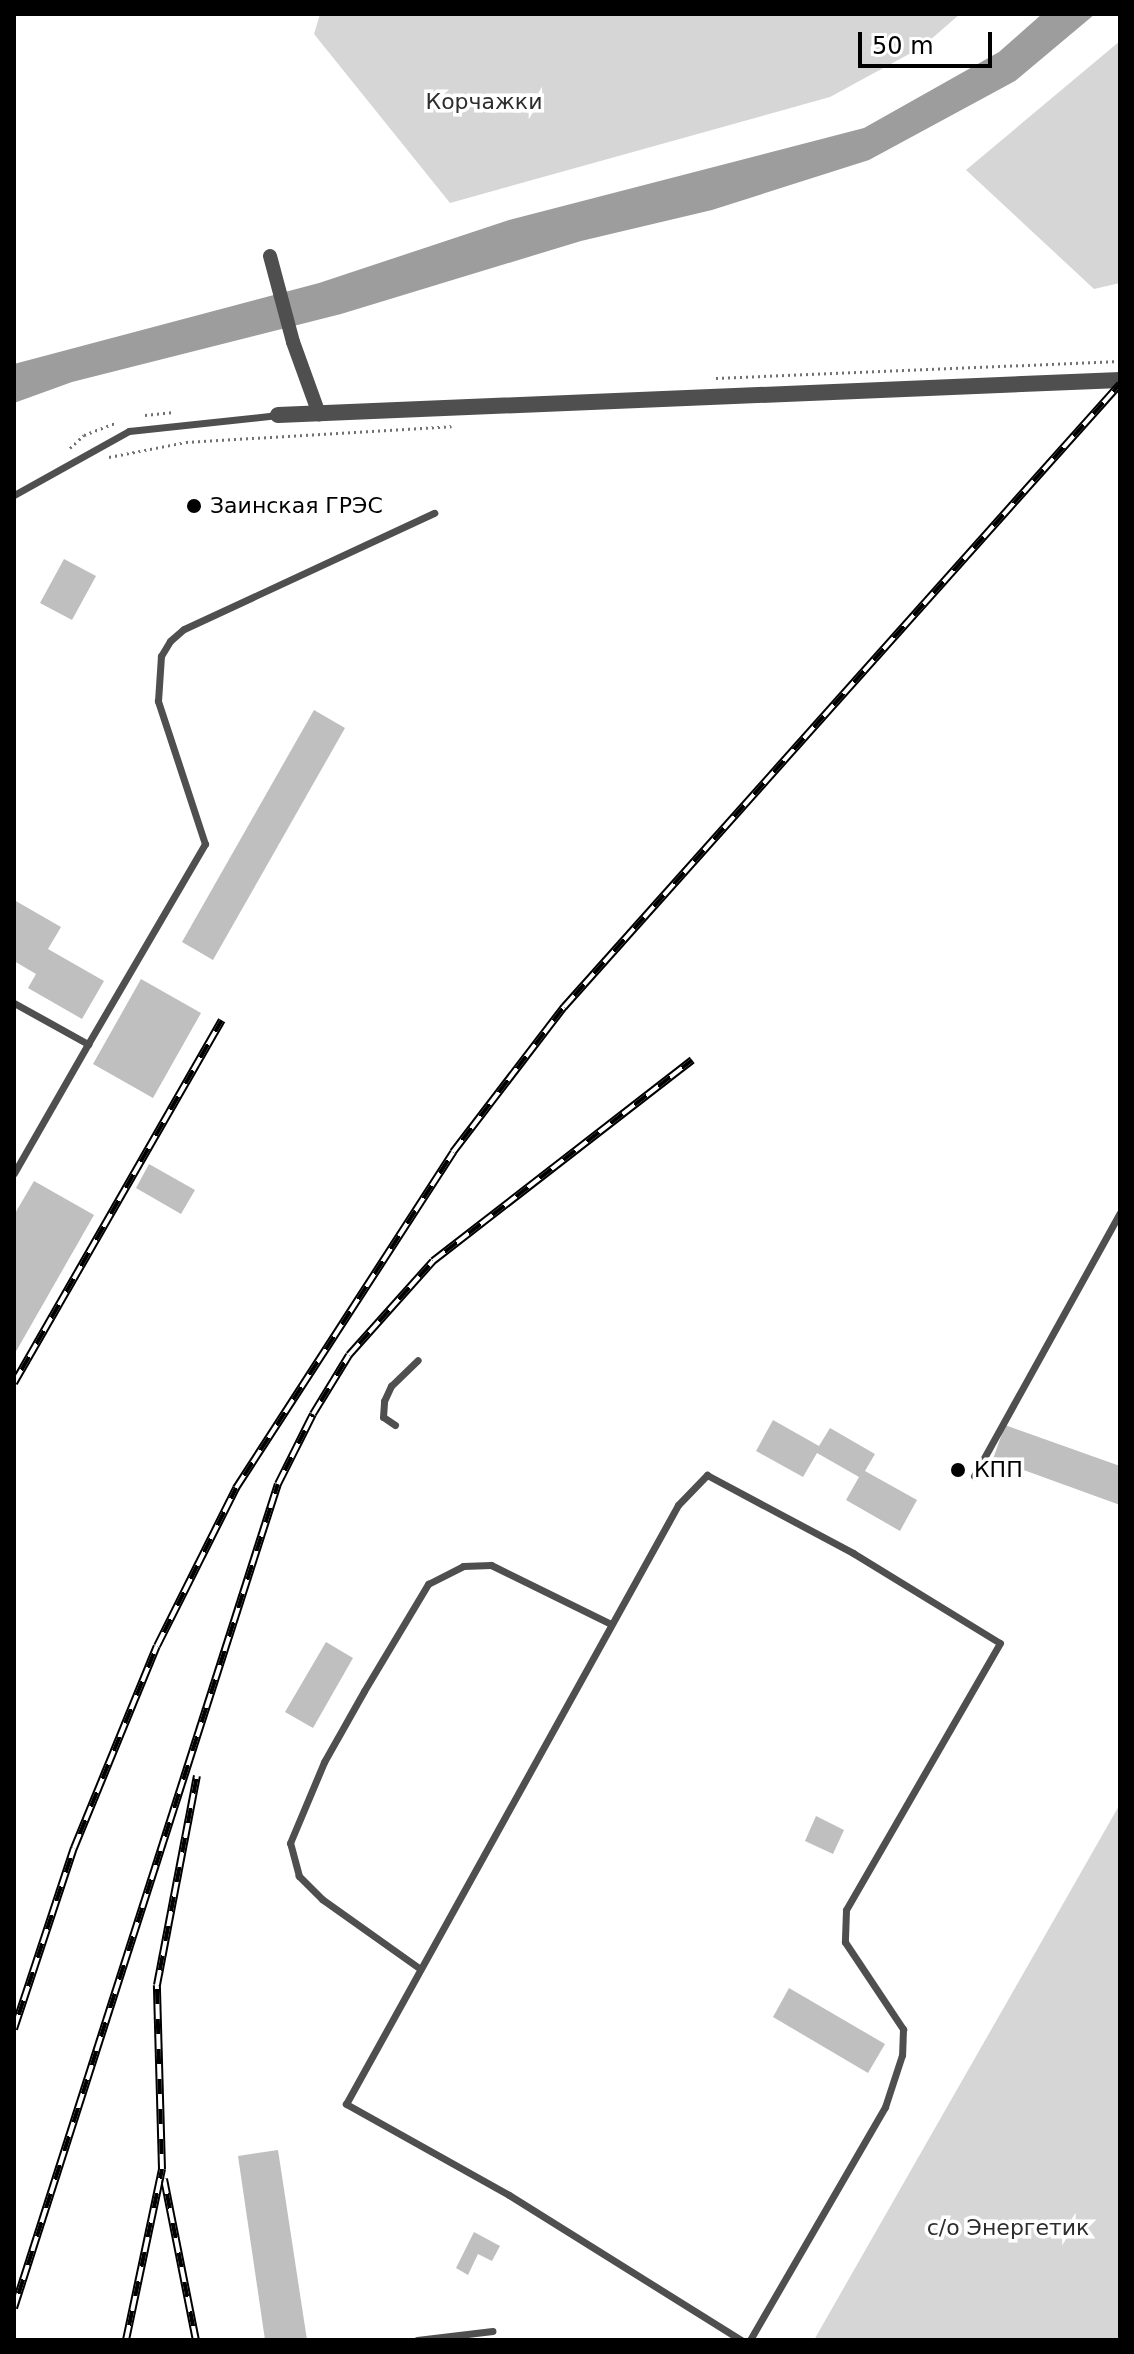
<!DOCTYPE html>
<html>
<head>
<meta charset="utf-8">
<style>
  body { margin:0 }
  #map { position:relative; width:1134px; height:2354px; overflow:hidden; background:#fff; font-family:"DejaVu Sans",sans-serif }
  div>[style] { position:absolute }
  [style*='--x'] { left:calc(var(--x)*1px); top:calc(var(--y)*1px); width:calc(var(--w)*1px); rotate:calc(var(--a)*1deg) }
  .green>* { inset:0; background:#d6d6d6 }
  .water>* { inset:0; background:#9d9d9d }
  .building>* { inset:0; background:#bfbfbf }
  .path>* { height:3px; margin-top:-1.5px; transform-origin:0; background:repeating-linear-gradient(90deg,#717171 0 2px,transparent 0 6px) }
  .service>* { height:7px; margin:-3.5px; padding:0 3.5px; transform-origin:3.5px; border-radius:3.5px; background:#4f4f4f }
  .minor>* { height:14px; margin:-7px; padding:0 7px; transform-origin:7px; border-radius:7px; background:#4f4f4f }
  .tertiary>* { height:16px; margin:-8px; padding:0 8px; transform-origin:8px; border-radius:8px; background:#4f4f4f }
  .rail>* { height:8px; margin-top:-4px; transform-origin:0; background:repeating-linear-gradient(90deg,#fff 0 15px,#000 0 30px); box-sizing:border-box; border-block:2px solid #000 }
  .dots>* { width:22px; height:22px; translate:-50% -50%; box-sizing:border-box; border:4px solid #fff; border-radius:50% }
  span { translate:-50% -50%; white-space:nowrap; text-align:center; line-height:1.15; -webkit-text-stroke:7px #fff; paint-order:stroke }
  .park-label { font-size:22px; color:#2d2d2d }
  .poi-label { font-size:22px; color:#000 }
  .left { translate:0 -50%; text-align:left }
  .frame { position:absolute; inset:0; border:16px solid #000; pointer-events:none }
  .scale { position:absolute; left:858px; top:32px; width:134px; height:36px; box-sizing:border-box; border:4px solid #000; border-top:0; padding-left:10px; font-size:24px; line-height:28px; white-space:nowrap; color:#000; -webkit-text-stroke:6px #fff; paint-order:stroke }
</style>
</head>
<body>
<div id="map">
  <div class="green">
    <div style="clip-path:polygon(320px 14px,960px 14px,922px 47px,830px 97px,450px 203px,314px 34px)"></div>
    <div style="clip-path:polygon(1120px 41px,1120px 283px,1094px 289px,966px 170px)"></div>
    <div style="clip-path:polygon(1120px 1804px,1120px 2340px,814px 2340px)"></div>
  </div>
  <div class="water">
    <div style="clip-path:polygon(1042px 14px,1095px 14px,1015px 81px,869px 160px,712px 210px,581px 241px,341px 314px,72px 382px,14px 403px,14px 364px,319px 283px,509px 220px,864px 128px,999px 52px)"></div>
  </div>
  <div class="building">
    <div style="clip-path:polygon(64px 559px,96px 576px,72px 620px,40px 603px)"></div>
    <div style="clip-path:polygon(314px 710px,345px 728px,213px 960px,182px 942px)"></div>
    <div style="clip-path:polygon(14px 900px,61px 927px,48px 949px,104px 981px,82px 1019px,28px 988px,36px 974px,14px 961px)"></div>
    <div style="clip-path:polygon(141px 979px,201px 1013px,153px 1098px,93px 1064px)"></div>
    <div style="clip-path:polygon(149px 1164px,195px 1190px,181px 1214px,136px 1188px)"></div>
    <div style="clip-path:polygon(34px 1181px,94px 1215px,14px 1355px,14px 1215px)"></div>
    <div style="clip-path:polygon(773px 1420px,819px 1446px,830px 1428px,875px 1454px,865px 1471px,917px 1500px,900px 1531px,846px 1500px,859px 1477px,817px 1453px,803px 1477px,756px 1451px)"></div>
    <div style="clip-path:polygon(1005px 1425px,1120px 1466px,1120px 1505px,993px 1459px)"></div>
    <div style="clip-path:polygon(326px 1642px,353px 1658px,313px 1728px,285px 1712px)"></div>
    <div style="clip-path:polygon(816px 1816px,844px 1830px,833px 1854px,805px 1841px)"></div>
    <div style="clip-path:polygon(789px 1988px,885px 2044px,868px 2073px,773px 2017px)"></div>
    <div style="clip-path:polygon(278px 2150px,307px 2340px,265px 2340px,238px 2156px)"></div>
    <div style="clip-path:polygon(474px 2232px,500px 2246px,492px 2261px,478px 2254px,468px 2275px,456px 2268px)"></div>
  </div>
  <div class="path">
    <div style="--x:716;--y:378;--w:404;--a:-2.4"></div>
    <div style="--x:145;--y:415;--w:29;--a:-6"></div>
    <div style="--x:70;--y:448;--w:19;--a:-43"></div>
    <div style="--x:84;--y:435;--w:33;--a:-21"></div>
    <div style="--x:109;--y:457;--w:78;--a:-11"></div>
    <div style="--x:186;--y:442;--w:266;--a:-3.4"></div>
  </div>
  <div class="service">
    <div style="--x:14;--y:495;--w:132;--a:-29.1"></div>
    <div style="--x:129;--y:431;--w:150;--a:-6.1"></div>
    <div style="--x:14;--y:1003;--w:85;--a:29"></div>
    <div style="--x:88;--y:1044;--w:149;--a:119.8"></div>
    <div style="--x:88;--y:1044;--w:232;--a:-59.7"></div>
    <div style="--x:205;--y:844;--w:151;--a:-108.2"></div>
    <div style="--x:158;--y:701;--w:45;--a:-86.2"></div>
    <div style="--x:161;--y:656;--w:17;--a:-59"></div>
    <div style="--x:170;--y:641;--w:18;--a:-41"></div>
    <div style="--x:184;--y:629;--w:276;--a:-24.9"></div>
    <div style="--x:395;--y:1425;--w:14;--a:-146"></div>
    <div style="--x:383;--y:1417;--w:16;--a:-86"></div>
    <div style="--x:384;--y:1401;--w:17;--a:-65"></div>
    <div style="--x:391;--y:1386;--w:37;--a:-44"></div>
    <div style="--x:974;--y:1476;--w:301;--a:-61"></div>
    <div style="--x:419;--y:1968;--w:119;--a:-144.6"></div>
    <div style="--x:322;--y:1899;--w:33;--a:-135"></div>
    <div style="--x:299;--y:1876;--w:34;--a:-105"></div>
    <div style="--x:290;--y:1843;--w:88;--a:-67.2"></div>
    <div style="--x:324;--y:1762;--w:81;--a:-60.6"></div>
    <div style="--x:364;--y:1691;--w:125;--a:-59.1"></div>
    <div style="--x:428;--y:1584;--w:39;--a:-27"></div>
    <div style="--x:463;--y:1566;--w:28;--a:-2"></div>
    <div style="--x:491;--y:1565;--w:134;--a:26.2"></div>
    <div style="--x:417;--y:2340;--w:76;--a:-6.8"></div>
    <div style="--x:741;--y:2340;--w:274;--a:-148"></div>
    <div style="--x:509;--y:2195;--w:187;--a:-150.8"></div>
    <div style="--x:346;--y:2104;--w:685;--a:-61"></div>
    <div style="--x:678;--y:1505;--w:42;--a:-46"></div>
    <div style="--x:707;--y:1475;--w:166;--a:28.1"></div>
    <div style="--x:853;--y:1553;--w:172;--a:31.5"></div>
    <div style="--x:1000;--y:1643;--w:308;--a:120"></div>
    <div style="--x:846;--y:1910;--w:32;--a:92"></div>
    <div style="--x:845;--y:1942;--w:105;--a:56.3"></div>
    <div style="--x:903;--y:2029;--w:26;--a:92"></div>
    <div style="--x:902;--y:2055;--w:55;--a:108.1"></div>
    <div style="--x:885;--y:2107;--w:269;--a:120.1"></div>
  </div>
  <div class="minor">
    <div style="--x:270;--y:256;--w:89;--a:75"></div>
    <div style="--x:293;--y:342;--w:77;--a:70.1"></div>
  </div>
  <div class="tertiary">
    <div style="--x:278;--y:415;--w:843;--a:-2.38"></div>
  </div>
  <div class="rail">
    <div style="--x:14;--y:1383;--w:418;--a:-60.2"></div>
    <div style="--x:14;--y:2029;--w:191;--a:-71.7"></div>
    <div style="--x:74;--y:1848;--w:218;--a:-67.7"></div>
    <div style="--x:157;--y:1646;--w:177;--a:-63.4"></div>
    <div style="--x:236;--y:1488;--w:400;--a:-57.1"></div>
    <div style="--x:453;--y:1152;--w:183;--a:-52.6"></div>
    <div style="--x:564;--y:1007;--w:835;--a:-48.25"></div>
    <div style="--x:164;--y:2179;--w:164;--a:78.8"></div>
    <div style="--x:14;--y:2308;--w:865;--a:-72.24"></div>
    <div style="--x:278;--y:1484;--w:78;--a:-63.4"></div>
    <div style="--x:313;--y:1414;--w:69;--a:-58.6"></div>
    <div style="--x:349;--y:1355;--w:126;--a:-48.2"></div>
    <div style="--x:433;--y:1261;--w:328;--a:-37.8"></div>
    <div style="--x:126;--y:2340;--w:175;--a:-78.1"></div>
    <div style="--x:162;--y:2169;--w:184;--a:-91.6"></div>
    <div style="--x:157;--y:1985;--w:213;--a:-79.2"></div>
  </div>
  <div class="dots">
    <div style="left:194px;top:506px;background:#000"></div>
    <div style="left:958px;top:1470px;background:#000"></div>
  </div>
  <div class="park-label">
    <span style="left:484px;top:102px">Корчажки</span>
    <span style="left:1008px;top:2228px">с/о Энергетик</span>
  </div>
  <div class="poi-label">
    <span class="left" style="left:210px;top:506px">Заинская ГРЭС</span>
    <span class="left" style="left:974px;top:1470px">КПП</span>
  </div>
  <div class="frame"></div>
  <div class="scale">50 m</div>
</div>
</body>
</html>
